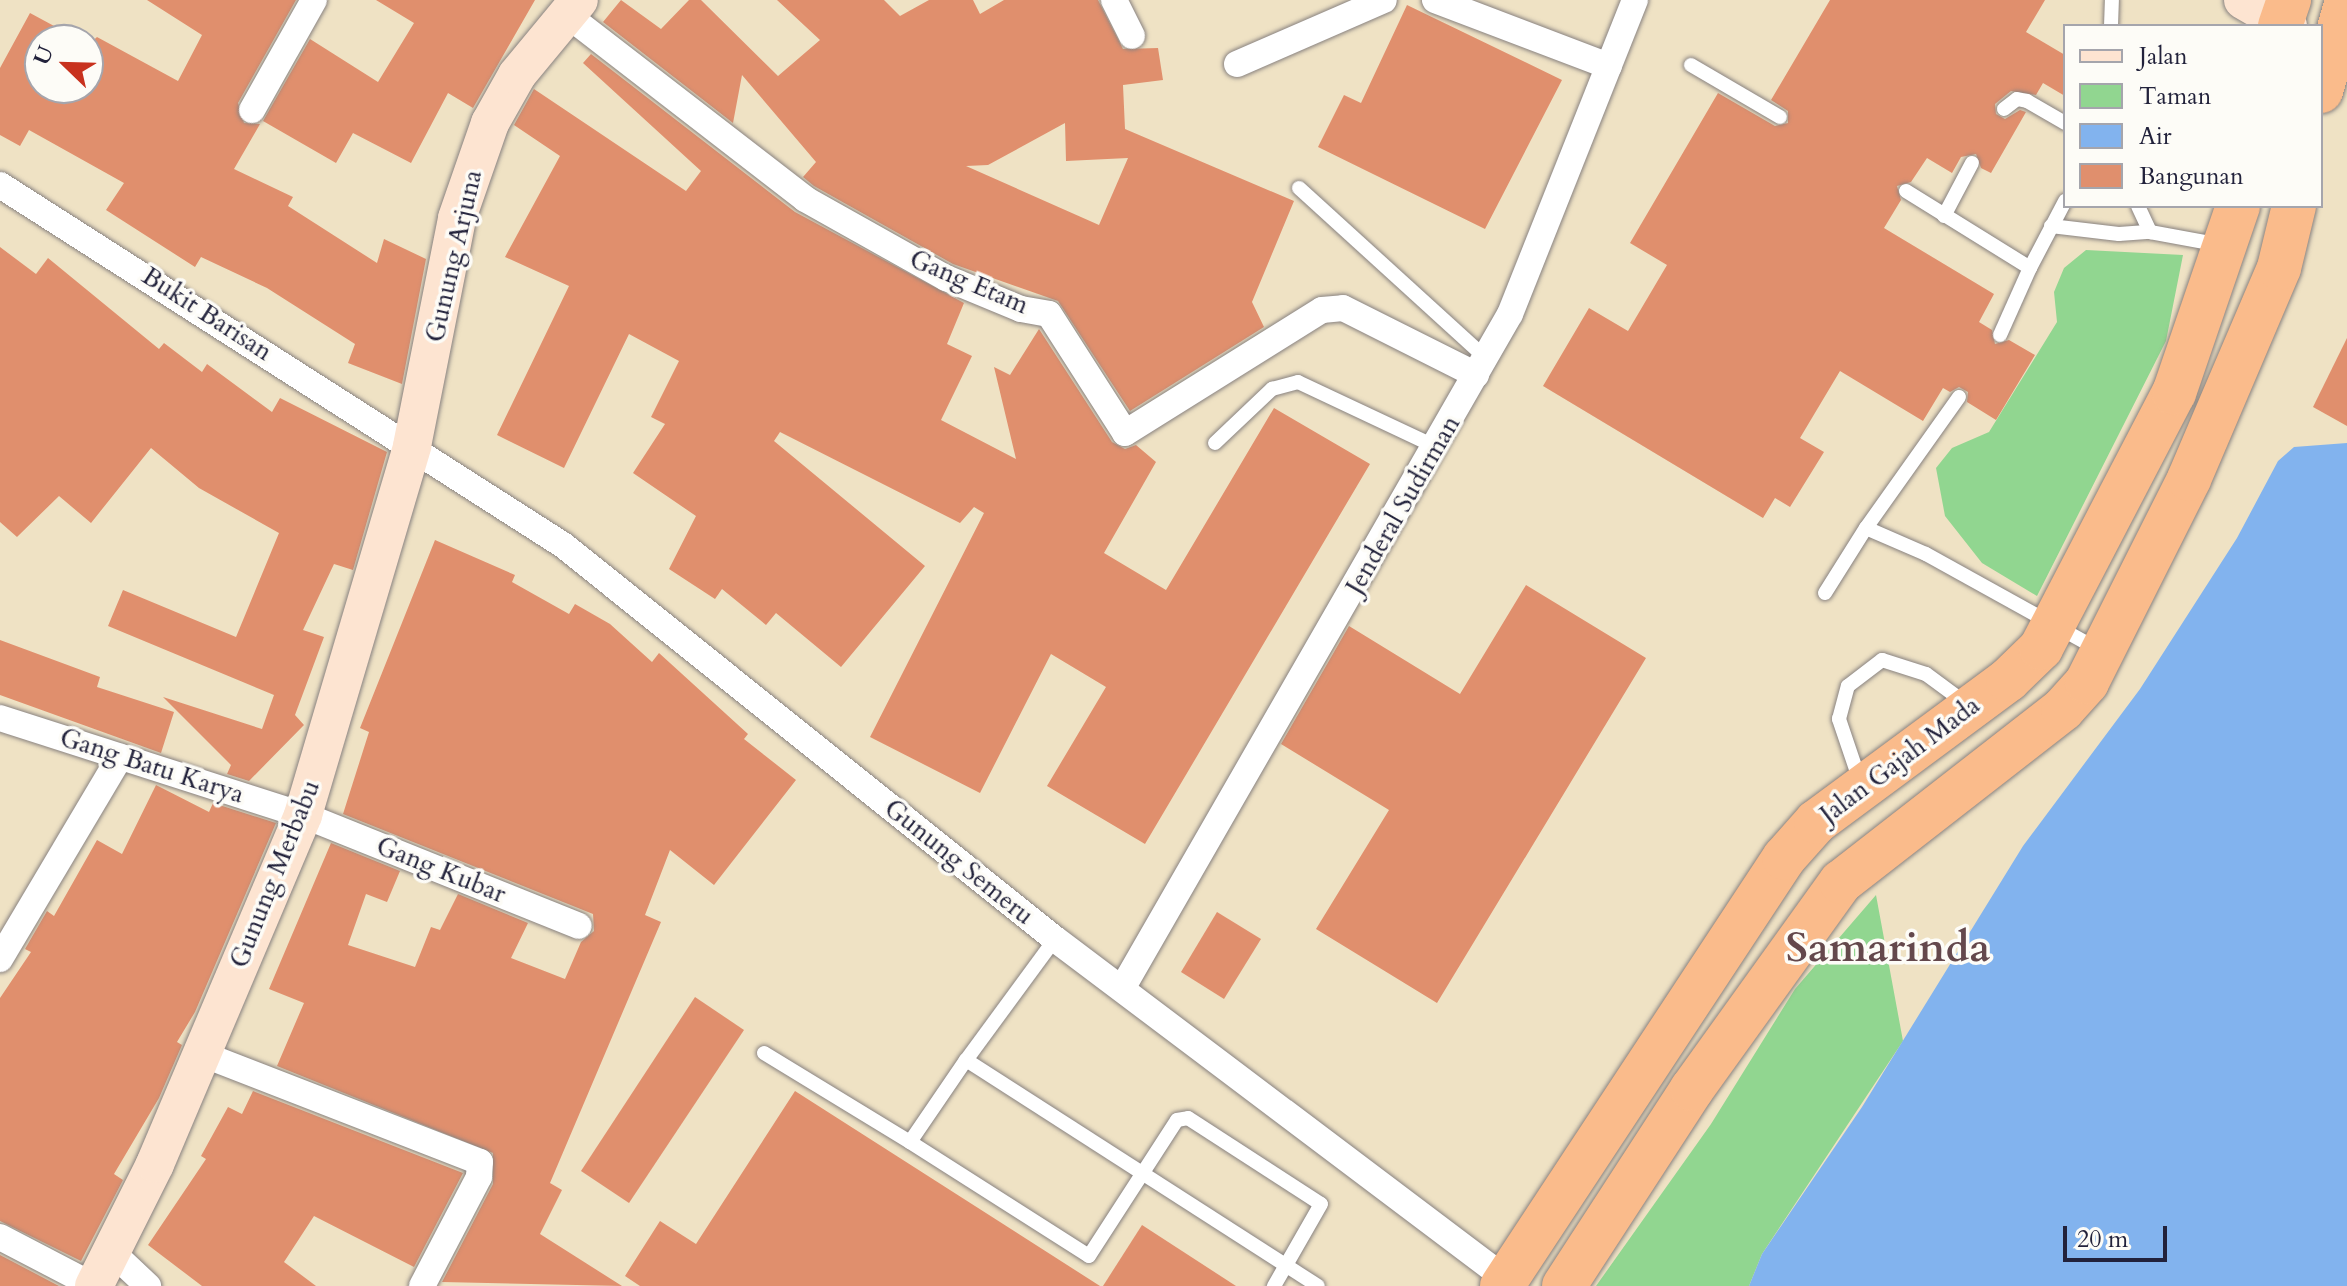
<!DOCTYPE html>
<html>
<head>
<meta charset="utf-8">
<style>
  body { margin:0 }
  #map { position:relative; width:2347px; height:1286px; overflow:hidden; background:#efe2c4; font-family:Cardo,serif }
  div>[style] { position:absolute }
  [style*='--x'] { left:calc(var(--x)*1px); top:calc(var(--y)*1px); width:calc(var(--w)*1px); rotate:calc(var(--a)*1deg) }
  .green>* { inset:0; background:#91d690 }
  .water>* { inset:0; background:#82b3ee }
  .building>* { inset:0; background:#e08f6d }
  .roads { filter:drop-shadow(0 0 2px #888280) drop-shadow(0 0 2px #888280) }
  .lane>* { height:14px; margin:-7px; padding:0 7px; transform-origin:7px; border-radius:7px; background:#fff }
  .street>* { height:26px; margin:-13px; padding:0 13px; transform-origin:13px; border-radius:13px; background:#fff }
  .secondary>* { height:38px; margin:-19px; padding:0 19px; transform-origin:19px; border-radius:19px; background:#fde4d1 }
  .highway>* { height:44px; margin:-22px; padding:0 22px; transform-origin:22px; border-radius:22px; background:#fabb8b }
  span { translate:-50% -50%; white-space:nowrap; text-align:center; line-height:1.15; -webkit-text-stroke:7px #fdfcf7; paint-order:stroke }
  .street-label { font-size:26px; color:#22223b }
  .town-label { font-size:42px; color:#64484c; font-weight:700 }
  .legend { position:absolute; left:2063px; top:24px; width:260px; height:184px; box-sizing:border-box; background:#fdfcf7; border:2px solid #a5a5ac; margin:0; padding:10px 14px; list-style:none; font-size:24px; color:#22223b }
  .legend li { display:flex; align-items:center; gap:16px; height:40px }
  .legend b { width:40px; border:2px solid #a5a5ac }
  .north { position:absolute; left:24px; top:24px; width:80px; height:80px; box-sizing:border-box; background:#fdfcf7; border:2px solid #a5a5ac; border-radius:50%; rotate:293deg; font-size:22px; font-weight:700; line-height:32px; text-align:center; color:#22223b }
  .north::after { content:''; display:block; margin:auto; width:28px; height:36px; background:#c8321e; clip-path:polygon(50% 0,100% 100%,50% 72%,0 100%) }
  .scale { position:absolute; left:2063px; top:1226px; width:104px; height:36px; box-sizing:border-box; border:4px solid #22223b; border-top:0; padding-left:10px; font-size:24px; line-height:28px; white-space:nowrap; color:#22223b; -webkit-text-stroke:6px #fdfcf7; paint-order:stroke }
</style>
</head>
<body>
<div id="map">
  <div class="green">
    <div style="clip-path:polygon(2086px 250px,2183px 255px,2166px 341px,2037px 596px,1982px 563px,1945px 516px,1936px 468px,1952px 448px,1989px 432px,2057px 322px,2054px 292px,2064px 268px)"></div>
    <div style="clip-path:polygon(1876px 895px,1903px 1041px,1762px 1254px,1749px 1286px,1596px 1286px,1711px 1124px,1795px 989px)"></div>
  </div>
  <div class="water">
    <div style="clip-path:polygon(2347px 443px,2347px 1286px,1749px 1286px,1762px 1254px,1862px 1107px,2023px 846px,2140px 689px,2237px 538px,2278px 461px,2294px 447px)"></div>
  </div>
  <div class="building">
    <div style="clip-path:polygon(147px 0,296px 0,238px 103px,244px 123px,260px 124px,234px 169px,293px 197px,288px 206px,377px 263px,384px 239px,426px 259px,402px 384px,348px 363px,355px 344px,267px 288px,201px 257px,195px 267px,106px 210px,124px 183px,29px 130px,20px 146px,0 135px,0 68px,30px 13px,80px 40px,40px 40px,40px 88px,88px 88px,88px 45px,97px 37px,178px 81px,202px 35px)"></div>
    <div style="clip-path:polygon(376px 0,535px 0,473px 108px,448px 93px,411px 163px,353px 133px,336px 163px,263px 121px,310px 39px,378px 82px,414px 23px)"></div>
    <div style="clip-path:polygon(evenodd,621px 0,661px 29px,689px 0,701px 0,778px 76px,820px 40px,777px 0,884px 0,900px 16px,929px 0,973px 0,980px 14px,1004px 0,1098px 0,1123px 49px,1158px 48px,1163px 80px,1123px 85px,1125px 129px,1294px 201px,1252px 302px,1264px 327px,1130px 411px,1058px 301px,953px 264px,814px 186px,803px 177px,816px 162px,742px 75px,733px 123px,603px 22px,621px 0,1065px 123px,1066px 161px,1128px 158px,1099px 225px,966px 166px,988px 165px,1065px 123px)"></div>
    <div style="clip-path:polygon(1830px 0,2045px 0,2026px 32px,2065px 55px,2065px 96px,2043px 83px,2036px 95px,2011px 91px,1995px 104px,1996px 114px,2005px 119px,2020px 110px,2026px 112px,1991px 173px,1981px 168px,1976px 154px,1961px 157px,1952px 173px,1927px 158px,1911px 182px,1897px 186px,1901px 200px,1884px 228px,1994px 294px,1979px 322px,1992px 330px,1995px 344px,2009px 340px,2035px 355px,1996px 420px,1967px 402px,1968px 392px,1959px 387px,1950px 392px,1943px 388px,1923px 421px,1840px 371px,1800px 438px,1824px 452px,1790px 507px,1775px 498px,1763px 518px,1543px 386px,1589px 308px,1628px 331px,1667px 265px,1630px 243px,1718px 93px,1775px 126px,1788px 123px,1788px 111px,1771px 100px)"></div>
    <div style="clip-path:polygon(1407px 5px,1562px 80px,1485px 229px,1318px 147px,1344px 95px,1361px 103px)"></div>
    <div style="clip-path:polygon(591px 54px,795px 212px,964px 303px,947px 344px,972px 356px,941px 420px,1016px 459px,994px 367px,1010px 375px,1039px 329px,1112px 442px,1125px 449px,1136px 445px,1156px 462px,1104px 553px,1166px 590px,1274px 408px,1370px 464px,1145px 844px,1047px 786px,1106px 687px,1051px 654px,980px 793px,870px 737px,984px 513px,974px 507px,960px 523px,780px 432px,774px 441px,925px 566px,841px 667px,776px 613px,766px 625px,722px 589px,715px 599px,669px 569px,696px 516px,633px 473px,665px 424px,651px 417px,679px 361px,629px 334px,564px 468px,497px 435px,569px 286px,505px 257px,560px 156px,514px 125px,534px 89px,686px 191px,701px 171px,583px 63px)"></div>
    <div style="clip-path:polygon(0 247px,36px 274px,48px 258px,159px 349px,164px 343px,202px 372px,207px 364px,272px 412px,280px 398px,387px 452px,353px 570px,334px 564px,303px 630px,324px 637px,295px 715px,304px 725px,249px 781px,227px 774px,231px 765px,163px 697px,262px 729px,274px 695px,108px 626px,123px 590px,236px 637px,279px 533px,199px 488px,151px 448px,91px 523px,59px 496px,17px 537px,0 522px)"></div>
    <div style="clip-path:polygon(2347px 338px,2347px 426px,2313px 407px)"></div>
    <div style="clip-path:polygon(435px 540px,515px 575px,512px 582px,569px 614px,575px 604px,610px 624px,652px 662px,659px 653px,748px 734px,744px 739px,796px 780px,714px 885px,670px 850px,645px 915px,661px 922px,550px 1183px,562px 1190px,540px 1234px,622px 1286px,442px 1282px,493px 1184px,493px 1153px,277px 1066px,304px 1003px,269px 989px,331px 843px,400px 871px,387px 902px,366px 894px,348px 945px,415px 967px,431px 927px,440px 930px,458px 894px,528px 923px,511px 958px,565px 979px,581px 942px,594px 931px,593px 914px,343px 814px,369px 732px,360px 728px)"></div>
    <div style="clip-path:polygon(1526px 585px,1646px 658px,1437px 1003px,1316px 929px,1389px 810px,1281px 744px,1349px 626px,1460px 694px)"></div>
    <div style="clip-path:polygon(0 640px,100px 677px,97px 687px,174px 712px,161px 753px,0 695px)"></div>
    <div style="clip-path:polygon(156px 785px,209px 812px,213px 803px,276px 823px,195px 1012px,177px 1042px,182px 1045px,159px 1098px,114px 1174px,123px 1180px,81px 1261px,0 1221px,0 998px,31px 952px,25px 949px,47px 911px,54px 916px,97px 840px,122px 854px)"></div>
    <div style="clip-path:polygon(1217px 912px,1261px 939px,1224px 999px,1181px 972px)"></div>
    <div style="clip-path:polygon(695px 997px,744px 1030px,629px 1203px,581px 1171px)"></div>
    <div style="clip-path:polygon(253px 1091px,463px 1173px,414px 1267px,314px 1216px,284px 1262px,316px 1286px,202px 1286px,148px 1245px,206px 1159px,201px 1156px,228px 1107px,242px 1114px)"></div>
    <div style="clip-path:polygon(795px 1091px,1100px 1286px,640px 1286px,625px 1276px,660px 1221px,696px 1244px)"></div>
    <div style="clip-path:polygon(1142px 1225px,1236px 1286px,1103px 1286px)"></div>
    <div style="clip-path:polygon(0 1255px,59px 1286px,0 1286px)"></div>
  </div>
  <div class="roads">
    <div class="lane">
      <div style="--x:2111;--y:26;--w:26;--a:-88"></div>
      <div style="--x:1691;--y:65;--w:103;--a:30.3"></div>
      <div style="--x:2004;--y:109;--w:16;--a:-38"></div>
      <div style="--x:2017;--y:99;--w:10;--a:11"></div>
      <div style="--x:2027;--y:101;--w:44;--a:30.1"></div>
      <div style="--x:1299;--y:188;--w:253;--a:42.3"></div>
      <div style="--x:1906;--y:191;--w:146;--a:31.8"></div>
      <div style="--x:2030;--y:268;--w:76;--a:-62.4"></div>
      <div style="--x:2138;--y:206;--w:29;--a:65"></div>
      <div style="--x:1944;--y:216;--w:60;--a:-62.2"></div>
      <div style="--x:2051;--y:226;--w:68;--a:6.7"></div>
      <div style="--x:2119;--y:234;--w:31;--a:-4"></div>
      <div style="--x:2150;--y:232;--w:72;--a:10.4"></div>
      <div style="--x:2000;--y:335;--w:73;--a:-65.9"></div>
      <div style="--x:1959;--y:397;--w:161;--a:125.4"></div>
      <div style="--x:1866;--y:528;--w:65;--a:23.4"></div>
      <div style="--x:1926;--y:554;--w:198;--a:29"></div>
      <div style="--x:1215;--y:443;--w:79;--a:-43.5"></div>
      <div style="--x:1272;--y:389;--w:27;--a:-15"></div>
      <div style="--x:1298;--y:382;--w:153;--a:25.2"></div>
      <div style="--x:1825;--y:593;--w:77;--a:-57.8"></div>
      <div style="--x:1861;--y:784;--w:69;--a:-108.7"></div>
      <div style="--x:1839;--y:719;--w:34;--a:-75"></div>
      <div style="--x:1848;--y:686;--w:43;--a:-37.4"></div>
      <div style="--x:1882;--y:660;--w:46;--a:17.7"></div>
      <div style="--x:1926;--y:674;--w:52;--a:36.4"></div>
      <div style="--x:1055;--y:939;--w:150;--a:126.3"></div>
      <div style="--x:966;--y:1060;--w:418;--a:32.7"></div>
      <div style="--x:764;--y:1053;--w:171;--a:31.4"></div>
      <div style="--x:910;--y:1142;--w:99;--a:-55.7"></div>
      <div style="--x:910;--y:1142;--w:212;--a:32.5"></div>
      <div style="--x:1089;--y:1256;--w:162;--a:-57.1"></div>
      <div style="--x:1177;--y:1120;--w:11;--a:-10"></div>
      <div style="--x:1188;--y:1118;--w:158;--a:32.9"></div>
      <div style="--x:1321;--y:1204;--w:95;--a:119.8"></div>
    </div>
    <div class="street">
      <div style="--x:1114;--y:0;--w:40;--a:63.4"></div>
      <div style="--x:1435;--y:0;--w:186;--a:20.8"></div>
      <div style="--x:566;--y:14;--w:302;--a:37.7"></div>
      <div style="--x:805;--y:199;--w:162;--a:29.3"></div>
      <div style="--x:946;--y:278;--w:81;--a:22.5"></div>
      <div style="--x:1021;--y:309;--w:28;--a:10"></div>
      <div style="--x:1049;--y:314;--w:141;--a:57.4"></div>
      <div style="--x:1125;--y:433;--w:232;--a:-32"></div>
      <div style="--x:1322;--y:310;--w:21;--a:-5"></div>
      <div style="--x:1343;--y:308;--w:149;--a:26.7"></div>
      <div style="--x:1237;--y:64;--w:160;--a:-23.5"></div>
      <div style="--x:252;--y:110;--w:126;--a:-60.6"></div>
      <div style="--x:0;--y:185;--w:668;--a:32.6"></div>
      <div style="--x:563;--y:545;--w:630;--a:38.69"></div>
      <div style="--x:1055;--y:939;--w:565;--a:37.01"></div>
      <div style="--x:0;--y:718;--w:318;--a:17.8"></div>
      <div style="--x:303;--y:815;--w:297;--a:21.9"></div>
      <div style="--x:0;--y:959;--w:235;--a:-59.3"></div>
      <div style="--x:1123;--y:987;--w:776;--a:-60.1"></div>
      <div style="--x:1510;--y:314;--w:338;--a:-68.3"></div>
      <div style="--x:202;--y:1054;--w:298;--a:21.2"></div>
      <div style="--x:480;--y:1162;--w:15;--a:94"></div>
      <div style="--x:479;--y:1177;--w:123;--a:117.6"></div>
      <div style="--x:0;--y:1237;--w:106;--a:27.5"></div>
      <div style="--x:114;--y:1254;--w:47;--a:43.3"></div>
    </div>
    <div class="secondary">
      <div style="--x:2243;--y:0;--w:52;--a:30"></div>
      <div style="--x:94;--y:1286;--w:136;--a:-63.4"></div>
      <div style="--x:155;--y:1164;--w:379;--a:-67"></div>
      <div style="--x:303;--y:815;--w:385;--a:-73.5"></div>
      <div style="--x:412;--y:446;--w:232;--a:-78.8"></div>
      <div style="--x:457;--y:218;--w:101;--a:-70.8"></div>
      <div style="--x:490;--y:123;--w:55;--a:-60.6"></div>
      <div style="--x:517;--y:75;--w:97;--a:-50.4"></div>
    </div>
    <div class="highway">
      <div style="--x:2280;--y:26;--w:28;--a:-71"></div>
      <div style="--x:2321;--y:91;--w:94;--a:-73.9"></div>
      <div style="--x:1502;--y:1286;--w:513;--a:-56.62"></div>
      <div style="--x:1784;--y:858;--w:48;--a:-48.4"></div>
      <div style="--x:1816;--y:822;--w:239;--a:-36.5"></div>
      <div style="--x:2008;--y:680;--w:46;--a:-44.1"></div>
      <div style="--x:2041;--y:648;--w:288;--a:-62.5"></div>
      <div style="--x:2174;--y:393;--w:198;--a:-71.1"></div>
      <div style="--x:1564;--y:1286;--w:235;--a:-57"></div>
      <div style="--x:1692;--y:1089;--w:255;--a:-54.3"></div>
      <div style="--x:1841;--y:882;--w:281;--a:-37.9"></div>
      <div style="--x:2063;--y:709;--w:36;--a:-48"></div>
      <div style="--x:2087;--y:682;--w:227;--a:-63.3"></div>
      <div style="--x:2189;--y:479;--w:229;--a:-66.9"></div>
      <div style="--x:2279;--y:268;--w:64;--a:-76.4"></div>
    </div>
  </div>
  <div class="street-label">
    <span style="left:454px;top:256px;rotate:-77deg">Gunung Arjuna</span>
    <span style="left:969px;top:282px;rotate:23deg">Gang Etam</span>
    <span style="left:207px;top:314px;rotate:33deg">Bukit Barisan</span>
    <span style="left:1403px;top:505px;rotate:-60deg">Jenderal Sudirman</span>
    <span style="left:1900px;top:760px;rotate:-37deg">Jalan Gajah Mada</span>
    <span style="left:152px;top:766px;rotate:18deg">Gang Batu Karya</span>
    <span style="left:959px;top:862px;rotate:39deg">Gunung Semeru</span>
    <span style="left:441px;top:870px;rotate:22deg">Gang Kubar</span>
    <span style="left:275px;top:874px;rotate:-68deg">Gunung Merbabu</span>
  </div>
  <div class="town-label">
    <span style="left:1888px;top:948px">Samarinda</span>
  </div>
  <ul class="legend">
  <li><b style="height:10px;background:#fde4d1"></b>Jalan</li>
  <li><b style="height:22px;background:#91d690"></b>Taman</li>
  <li><b style="height:22px;background:#82b3ee"></b>Air</li>
  <li><b style="height:22px;background:#e08f6d"></b>Bangunan</li>
  </ul>
  <div class="north">U</div>
  <div class="scale">20 m</div>
</div>
</body>
</html>
